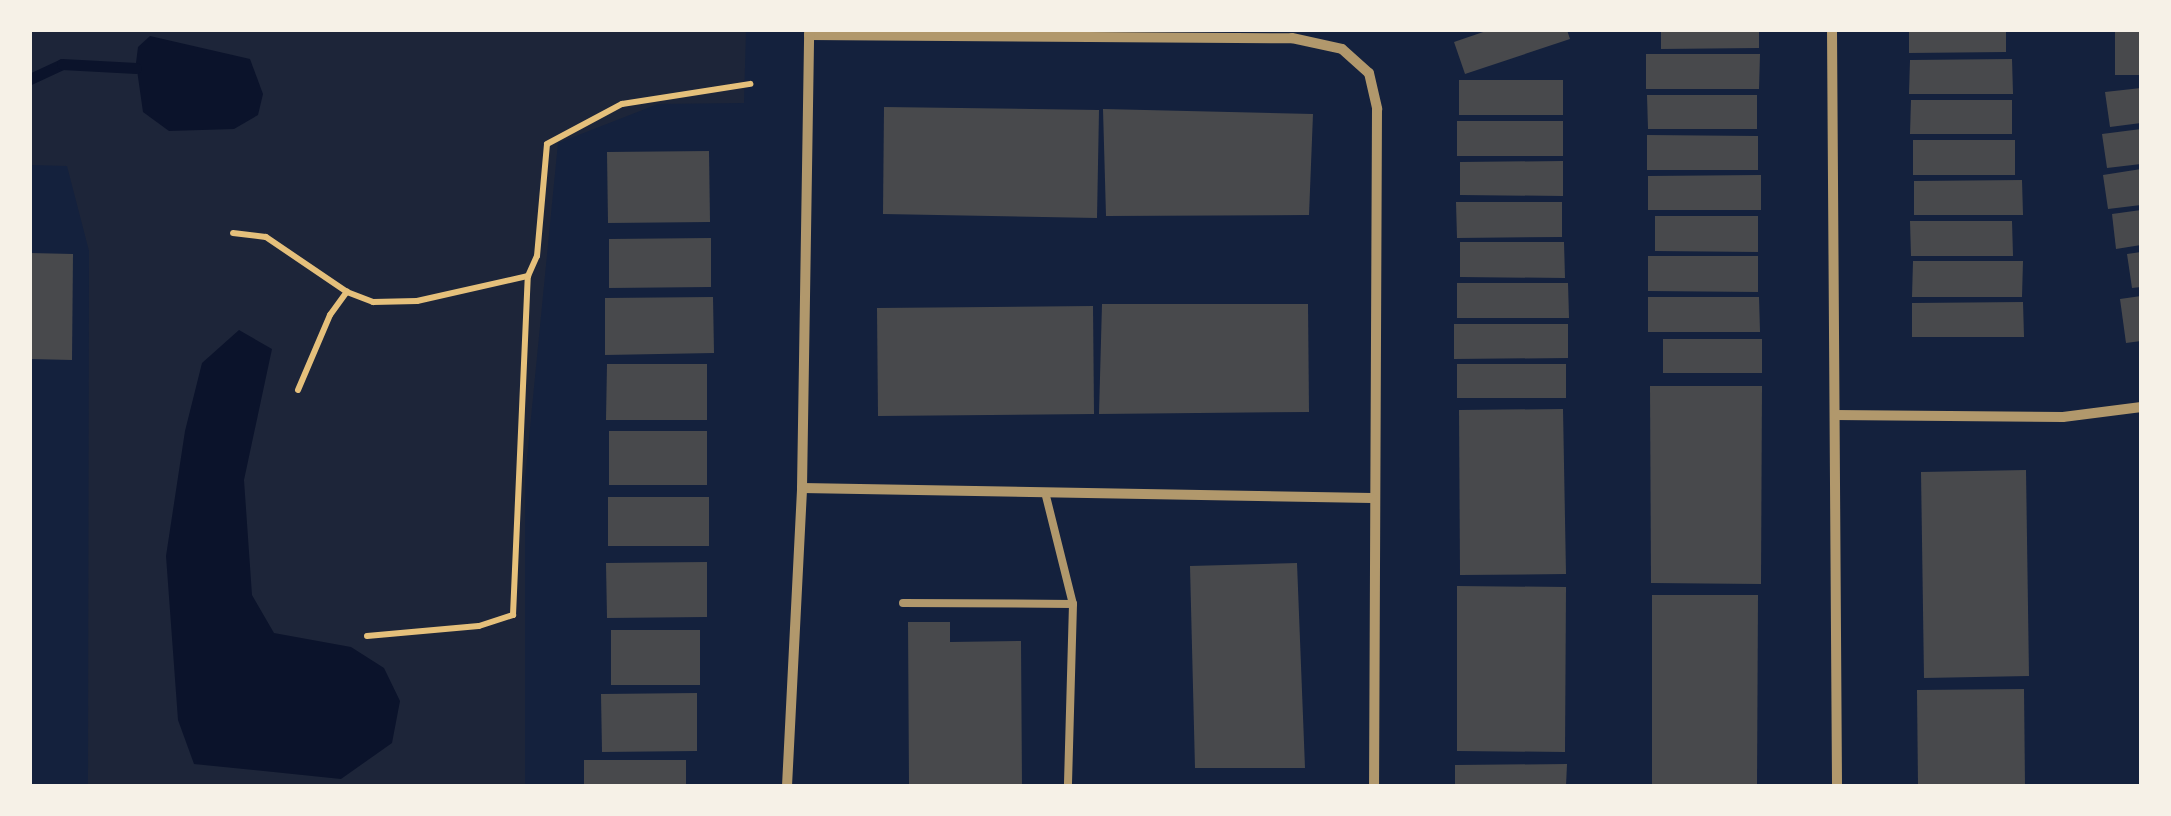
<!DOCTYPE html>
<html>
<head>
<meta charset="utf-8">
<style>
  body { margin:0 }
  #map { position:relative; width:2171px; height:816px; overflow:hidden; background:#14213d; font-family:"Public Sans",sans-serif }
  div>[style] { position:absolute }
  [style*='--x'] { left:calc(var(--x)*1px); top:calc(var(--y)*1px); width:calc(var(--w)*1px); rotate:calc(var(--a)*1deg) }
  .green>* { inset:0; background:#1d2539 }
  .water>* { inset:0; background:#0b132b }
  .stream>* { height:11px; margin:-5.5px; padding:0 5.5px; transform-origin:5.5px; border-radius:5.5px; background:#0b132b }
  .building>* { inset:0; background:#48494c }
  .path>* { height:6px; margin:-3px; padding:0 3px; transform-origin:3px; border-radius:3px; background:#e5c07b }
  .service>* { height:8px; margin:-4px; padding:0 4px; transform-origin:4px; border-radius:4px; background:#b1986c }
  .minor>* { height:10px; margin:-5px; padding:0 5px; transform-origin:5px; border-radius:5px; background:#b1986c }
  span { translate:-50% -50%; white-space:nowrap; text-align:center; line-height:1.15; -webkit-text-stroke:8px #f6f1e7; paint-order:stroke }
  .frame { position:absolute; inset:0; border:32px solid #f6f1e7; pointer-events:none }
</style>
</head>
<body>
<div id="map">
  <div class="green">
    <div style="clip-path:polygon(30px 30px,746px 30px,744px 103px,658px 104px,558px 143px,525px 479px,525px 786px,88px 786px,89px 251px,67px 166px,30px 165px)"></div>
  </div>
  <div class="water">
    <div style="clip-path:polygon(150px 36px,250px 59px,263px 94px,258px 115px,234px 129px,169px 131px,143px 112px,136px 63px,138px 47px)"></div>
    <div style="clip-path:polygon(239px 330px,272px 349px,244px 480px,252px 595px,274px 633px,351px 647px,384px 668px,400px 701px,392px 743px,341px 779px,194px 764px,178px 720px,166px 556px,185px 431px,202px 363px)"></div>
  </div>
  <div class="stream">
    <div style="--x:30;--y:79;--w:35;--a:-25"></div>
    <div style="--x:62;--y:64;--w:74;--a:3.1"></div>
  </div>
  <div class="building">
    <div style="clip-path:polygon(1489px 30px,1567px 30px,1570px 39px,1465px 74px,1454px 42px)"></div>
    <div style="clip-path:polygon(1661px 30px,1759px 30px,1759px 48px,1661px 49px)"></div>
    <div style="clip-path:polygon(1909px 30px,2006px 30px,2006px 52px,1909px 53px)"></div>
    <div style="clip-path:polygon(2115px 30px,2141px 30px,2141px 75px,2115px 75px)"></div>
    <div style="clip-path:polygon(1646px 54px,1760px 54px,1759px 89px,1646px 89px)"></div>
    <div style="clip-path:polygon(2012px 59px,2013px 94px,1909px 94px,1910px 60px)"></div>
    <div style="clip-path:polygon(1459px 80px,1563px 80px,1563px 115px,1459px 115px)"></div>
    <div style="clip-path:polygon(2141px 88px,2141px 123px,2110px 127px,2105px 92px)"></div>
    <div style="clip-path:polygon(1647px 95px,1757px 95px,1757px 129px,1648px 129px)"></div>
    <div style="clip-path:polygon(1911px 100px,2012px 100px,2012px 134px,1910px 134px)"></div>
    <div style="clip-path:polygon(884px 107px,1099px 110px,1097px 218px,883px 214px)"></div>
    <div style="clip-path:polygon(1103px 109px,1313px 114px,1309px 215px,1106px 216px)"></div>
    <div style="clip-path:polygon(1457px 121px,1563px 121px,1563px 156px,1457px 156px)"></div>
    <div style="clip-path:polygon(2141px 129px,2141px 164px,2107px 168px,2102px 134px)"></div>
    <div style="clip-path:polygon(1647px 135px,1758px 136px,1758px 170px,1647px 170px)"></div>
    <div style="clip-path:polygon(1913px 140px,2015px 140px,2015px 175px,1913px 175px)"></div>
    <div style="clip-path:polygon(709px 151px,710px 222px,608px 223px,607px 152px)"></div>
    <div style="clip-path:polygon(1563px 161px,1563px 196px,1460px 195px,1460px 162px)"></div>
    <div style="clip-path:polygon(2141px 169px,2141px 205px,2108px 209px,2103px 175px)"></div>
    <div style="clip-path:polygon(1761px 175px,1761px 210px,1648px 210px,1648px 176px)"></div>
    <div style="clip-path:polygon(2022px 180px,2023px 215px,1914px 215px,1914px 181px)"></div>
    <div style="clip-path:polygon(1456px 202px,1562px 202px,1562px 237px,1457px 238px)"></div>
    <div style="clip-path:polygon(2141px 210px,2141px 245px,2116px 249px,2112px 214px)"></div>
    <div style="clip-path:polygon(1655px 216px,1758px 216px,1758px 252px,1655px 251px)"></div>
    <div style="clip-path:polygon(1910px 221px,2012px 221px,2013px 256px,1911px 256px)"></div>
    <div style="clip-path:polygon(711px 238px,711px 287px,609px 288px,609px 239px)"></div>
    <div style="clip-path:polygon(1460px 242px,1564px 242px,1565px 278px,1460px 277px)"></div>
    <div style="clip-path:polygon(2141px 252px,2141px 287px,2132px 288px,2127px 254px)"></div>
    <div style="clip-path:polygon(30px 253px,73px 254px,72px 360px,30px 359px)"></div>
    <div style="clip-path:polygon(1648px 256px,1758px 256px,1758px 292px,1648px 291px)"></div>
    <div style="clip-path:polygon(1913px 261px,2023px 261px,2022px 297px,1912px 297px)"></div>
    <div style="clip-path:polygon(1457px 283px,1568px 283px,1569px 318px,1457px 318px)"></div>
    <div style="clip-path:polygon(2141px 296px,2141px 341px,2126px 343px,2120px 299px)"></div>
    <div style="clip-path:polygon(713px 297px,714px 353px,605px 355px,605px 298px)"></div>
    <div style="clip-path:polygon(1648px 297px,1759px 297px,1760px 332px,1648px 332px)"></div>
    <div style="clip-path:polygon(2023px 302px,2024px 337px,1912px 337px,1912px 303px)"></div>
    <div style="clip-path:polygon(1102px 304px,1308px 304px,1309px 412px,1099px 414px)"></div>
    <div style="clip-path:polygon(1093px 306px,1094px 414px,878px 416px,877px 308px)"></div>
    <div style="clip-path:polygon(1454px 324px,1568px 324px,1568px 358px,1454px 359px)"></div>
    <div style="clip-path:polygon(1663px 339px,1762px 339px,1762px 373px,1663px 373px)"></div>
    <div style="clip-path:polygon(607px 364px,707px 364px,707px 420px,606px 420px)"></div>
    <div style="clip-path:polygon(1457px 364px,1566px 364px,1566px 398px,1457px 398px)"></div>
    <div style="clip-path:polygon(1650px 386px,1762px 386px,1761px 584px,1651px 583px)"></div>
    <div style="clip-path:polygon(1563px 409px,1566px 574px,1460px 575px,1459px 410px)"></div>
    <div style="clip-path:polygon(609px 431px,707px 431px,707px 485px,609px 485px)"></div>
    <div style="clip-path:polygon(2026px 470px,2029px 676px,1924px 678px,1921px 472px)"></div>
    <div style="clip-path:polygon(608px 497px,709px 497px,709px 546px,608px 546px)"></div>
    <div style="clip-path:polygon(707px 562px,707px 617px,607px 618px,606px 563px)"></div>
    <div style="clip-path:polygon(1297px 563px,1305px 768px,1195px 768px,1190px 566px)"></div>
    <div style="clip-path:polygon(1457px 586px,1566px 587px,1565px 752px,1457px 751px)"></div>
    <div style="clip-path:polygon(1652px 595px,1758px 595px,1757px 786px,1652px 786px)"></div>
    <div style="clip-path:polygon(908px 622px,950px 622px,950px 642px,1021px 641px,1022px 786px,909px 786px)"></div>
    <div style="clip-path:polygon(611px 630px,700px 630px,700px 685px,611px 685px)"></div>
    <div style="clip-path:polygon(2024px 689px,2025px 786px,1918px 786px,1917px 690px)"></div>
    <div style="clip-path:polygon(697px 693px,697px 751px,602px 752px,601px 694px)"></div>
    <div style="clip-path:polygon(584px 760px,686px 760px,686px 786px,584px 786px)"></div>
    <div style="clip-path:polygon(1567px 764px,1566px 786px,1455px 786px,1455px 765px)"></div>
  </div>
  <div class="path">
    <div style="--x:233;--y:233;--w:33;--a:7"></div>
    <div style="--x:266;--y:237;--w:98;--a:34.2"></div>
    <div style="--x:347;--y:292;--w:28;--a:21"></div>
    <div style="--x:373;--y:302;--w:44;--a:-1.3"></div>
    <div style="--x:417;--y:301;--w:114;--a:-12.7"></div>
    <div style="--x:298;--y:390;--w:82;--a:-66.9"></div>
    <div style="--x:330;--y:315;--w:29;--a:-54"></div>
    <div style="--x:367;--y:636;--w:112;--a:-5.1"></div>
    <div style="--x:479;--y:626;--w:36;--a:-18"></div>
    <div style="--x:513;--y:615;--w:339;--a:-87.5"></div>
    <div style="--x:528;--y:276;--w:22;--a:-66"></div>
    <div style="--x:537;--y:256;--w:112;--a:-84.9"></div>
    <div style="--x:547;--y:144;--w:85;--a:-28.1"></div>
    <div style="--x:622;--y:104;--w:130;--a:-8.9"></div>
  </div>
  <div class="service">
    <div style="--x:1045;--y:492;--w:115;--a:76"></div>
    <div style="--x:1073;--y:604;--w:182;--a:91.6"></div>
    <div style="--x:903;--y:603;--w:170;--a:0.3"></div>
  </div>
  <div class="minor">
    <div style="--x:1832;--y:30;--w:756;--a:89.62"></div>
    <div style="--x:809;--y:35;--w:483;--a:0.4"></div>
    <div style="--x:1292;--y:38;--w:51;--a:12.4"></div>
    <div style="--x:1342;--y:49;--w:36;--a:42"></div>
    <div style="--x:1369;--y:73;--w:37;--a:77"></div>
    <div style="--x:1377;--y:109;--w:677;--a:90.25"></div>
    <div style="--x:1835;--y:415;--w:228;--a:0.5"></div>
    <div style="--x:2063;--y:417;--w:79;--a:-7.3"></div>
    <div style="--x:802;--y:488;--w:570;--a:1.01"></div>
    <div style="--x:787;--y:786;--w:298;--a:-87.1"></div>
    <div style="--x:802;--y:488;--w:457;--a:-89.1"></div>
  </div>
  <div class="frame"></div>
</div>
</body>
</html>
